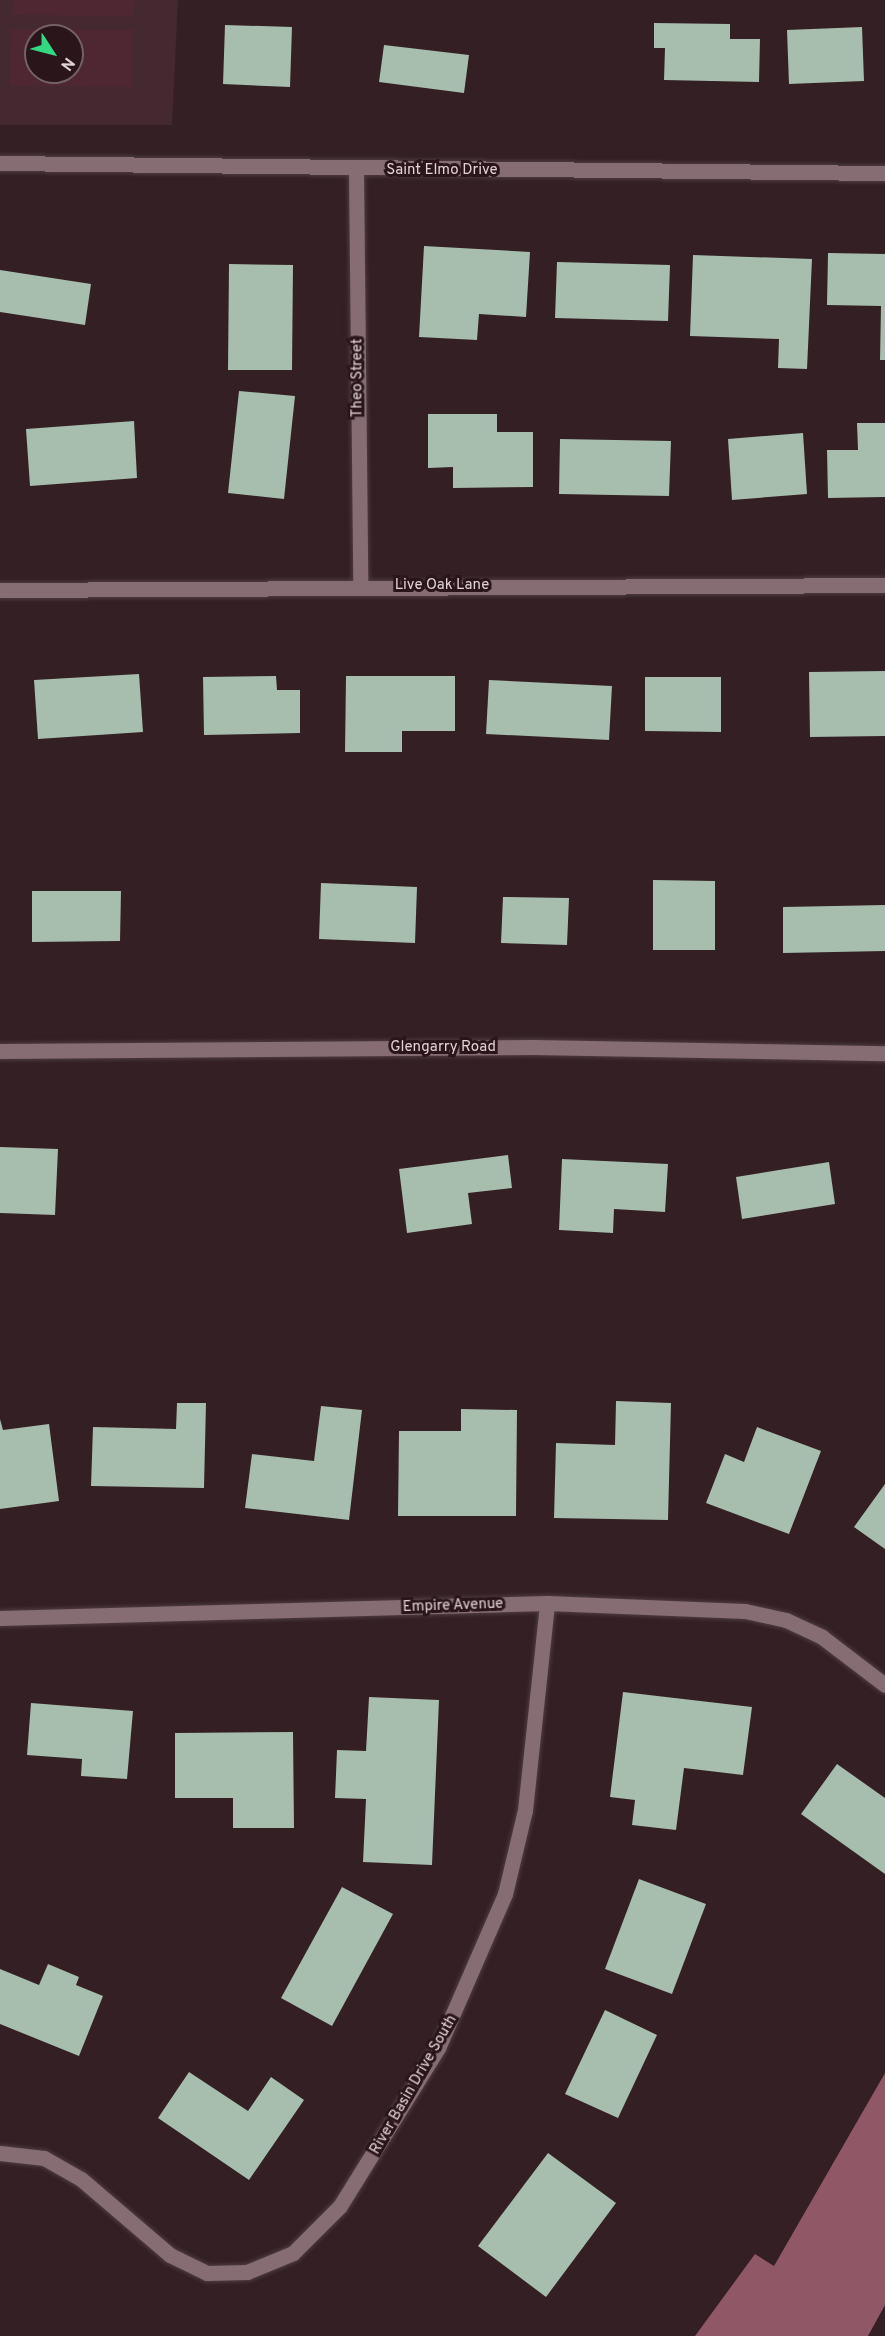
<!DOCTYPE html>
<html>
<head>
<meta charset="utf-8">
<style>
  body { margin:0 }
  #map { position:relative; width:885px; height:2336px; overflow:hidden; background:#331f24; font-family:Overpass,sans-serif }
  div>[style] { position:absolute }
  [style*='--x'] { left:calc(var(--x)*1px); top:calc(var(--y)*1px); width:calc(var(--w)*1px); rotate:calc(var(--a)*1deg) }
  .built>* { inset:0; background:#442930 }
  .green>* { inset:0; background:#4f2732 }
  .water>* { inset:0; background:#905766 }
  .building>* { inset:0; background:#a7bdad }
  .roads { filter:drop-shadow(0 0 2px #4e3d41) drop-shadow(0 0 2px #4e3d41) }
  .minor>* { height:15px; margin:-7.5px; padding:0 7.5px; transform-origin:7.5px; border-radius:7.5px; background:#866d73 }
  span { translate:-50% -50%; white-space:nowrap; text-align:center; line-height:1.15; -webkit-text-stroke:6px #29151a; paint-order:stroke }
  .street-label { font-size:15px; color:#e1d2d5 }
  .north { position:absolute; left:24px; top:24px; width:60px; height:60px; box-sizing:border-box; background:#29151a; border:2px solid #736165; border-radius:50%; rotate:126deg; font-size:16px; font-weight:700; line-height:24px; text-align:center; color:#e1d2d5 }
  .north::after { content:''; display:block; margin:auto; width:21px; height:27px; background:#34d881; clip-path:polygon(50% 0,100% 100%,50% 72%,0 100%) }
</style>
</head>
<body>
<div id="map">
  <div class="built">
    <div style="clip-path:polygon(evenodd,0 0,178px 0,172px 125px,0 125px,0 0,36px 36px,72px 36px,72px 72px,36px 72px,36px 36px)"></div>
  </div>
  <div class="green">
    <div style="clip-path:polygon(13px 0,135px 0,134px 16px,12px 15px)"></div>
    <div style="clip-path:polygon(evenodd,11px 29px,133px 30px,132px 87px,10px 86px,11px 29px,36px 36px,72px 36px,72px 72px,36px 72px,36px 36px)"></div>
  </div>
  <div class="water">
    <div style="clip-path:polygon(885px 2073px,885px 2305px,868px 2336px,695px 2336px,755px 2254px,774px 2266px)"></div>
  </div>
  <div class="building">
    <div style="clip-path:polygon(654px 23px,730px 24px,730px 39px,760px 39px,759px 82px,664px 80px,665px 48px,654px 48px)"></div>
    <div style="clip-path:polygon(225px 25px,292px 27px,290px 87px,223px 84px)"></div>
    <div style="clip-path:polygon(862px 27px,864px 81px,789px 84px,787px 30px)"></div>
    <div style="clip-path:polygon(384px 45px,469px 55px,464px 93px,379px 82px)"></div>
    <div style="clip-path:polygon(424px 246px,530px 252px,526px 317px,479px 314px,477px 340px,419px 337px)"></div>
    <div style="clip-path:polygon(828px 253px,885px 254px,885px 360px,880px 360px,881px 306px,827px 305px)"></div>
    <div style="clip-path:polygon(693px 255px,812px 259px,807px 369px,778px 368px,779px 339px,690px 336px)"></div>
    <div style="clip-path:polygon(557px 262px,670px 265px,668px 321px,555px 318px)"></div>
    <div style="clip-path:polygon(229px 264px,293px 265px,292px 370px,228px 370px)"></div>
    <div style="clip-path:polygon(0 270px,91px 284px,85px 325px,0 312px)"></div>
    <div style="clip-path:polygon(239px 391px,295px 396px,284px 499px,228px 493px)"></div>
    <div style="clip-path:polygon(428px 414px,497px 414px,497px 432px,533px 432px,533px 487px,453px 488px,453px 467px,428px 468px)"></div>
    <div style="clip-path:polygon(134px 421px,137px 478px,30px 486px,26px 429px)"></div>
    <div style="clip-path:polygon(857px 423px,885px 423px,885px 497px,828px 498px,827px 450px,858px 450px)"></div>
    <div style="clip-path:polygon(803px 433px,807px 494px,732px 500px,728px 439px)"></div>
    <div style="clip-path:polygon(560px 439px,671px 441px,669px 496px,559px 494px)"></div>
    <div style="clip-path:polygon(885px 671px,885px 736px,810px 737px,809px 672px)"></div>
    <div style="clip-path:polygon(139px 674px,143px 732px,38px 739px,34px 680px)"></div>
    <div style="clip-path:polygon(276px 676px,277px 690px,300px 690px,300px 733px,204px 735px,203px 677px)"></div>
    <div style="clip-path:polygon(346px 676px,455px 676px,455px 731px,402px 731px,402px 752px,345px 752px)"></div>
    <div style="clip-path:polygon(645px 677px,721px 677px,721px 732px,645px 731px)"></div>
    <div style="clip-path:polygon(489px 680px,612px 686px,609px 740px,486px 734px)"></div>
    <div style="clip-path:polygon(653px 880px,715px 881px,715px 950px,653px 950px)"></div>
    <div style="clip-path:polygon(321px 883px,417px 887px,415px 943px,319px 939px)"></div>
    <div style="clip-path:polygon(32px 891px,121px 891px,120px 941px,32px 942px)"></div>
    <div style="clip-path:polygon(503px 897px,569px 898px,567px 945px,501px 943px)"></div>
    <div style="clip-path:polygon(885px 905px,885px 951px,783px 953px,783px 907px)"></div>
    <div style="clip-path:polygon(0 1147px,58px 1149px,55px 1215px,0 1213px)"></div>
    <div style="clip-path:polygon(508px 1155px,512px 1188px,468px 1193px,472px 1224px,407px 1233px,399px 1169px)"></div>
    <div style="clip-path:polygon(562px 1159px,668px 1164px,665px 1212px,614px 1209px,613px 1233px,559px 1230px)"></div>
    <div style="clip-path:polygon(829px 1162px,835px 1204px,742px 1219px,736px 1177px)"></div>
    <div style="clip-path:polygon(616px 1401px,671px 1403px,668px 1520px,554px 1518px,556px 1443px,615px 1445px)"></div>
    <div style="clip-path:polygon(177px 1403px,206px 1403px,204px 1488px,91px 1486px,93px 1427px,176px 1429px)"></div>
    <div style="clip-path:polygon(321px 1406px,362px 1410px,349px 1520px,245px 1508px,252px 1454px,314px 1461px)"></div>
    <div style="clip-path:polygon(461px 1409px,517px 1410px,516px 1516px,398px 1516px,399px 1431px,461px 1431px)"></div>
    <div style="clip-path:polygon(0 1419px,3px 1430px,49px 1424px,59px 1501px,0 1509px)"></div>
    <div style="clip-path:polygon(757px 1427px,821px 1451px,789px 1534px,706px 1503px,725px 1454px,744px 1462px)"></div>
    <div style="clip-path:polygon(885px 1484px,885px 1549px,854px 1527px)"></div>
    <div style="clip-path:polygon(623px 1692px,752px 1707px,743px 1775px,684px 1768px,676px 1830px,632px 1825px,635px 1800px,610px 1797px)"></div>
    <div style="clip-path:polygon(369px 1697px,439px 1700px,432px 1865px,363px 1862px,366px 1799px,335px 1798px,337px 1750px,366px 1751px)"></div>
    <div style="clip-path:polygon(31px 1703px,133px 1711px,127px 1779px,81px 1776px,82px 1759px,27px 1755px)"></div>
    <div style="clip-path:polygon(293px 1732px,294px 1828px,233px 1828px,233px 1798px,175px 1798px,175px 1733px)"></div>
    <div style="clip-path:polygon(837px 1764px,885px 1798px,885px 1874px,801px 1814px)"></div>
    <div style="clip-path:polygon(639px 1879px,706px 1904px,672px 1994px,605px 1969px)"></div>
    <div style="clip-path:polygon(342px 1887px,393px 1914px,332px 2026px,281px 1998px)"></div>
    <div style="clip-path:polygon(48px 1964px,79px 1977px,76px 1985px,103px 1996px,79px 2056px,0 2024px,0 1969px,39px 1985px)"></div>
    <div style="clip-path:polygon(605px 2010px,657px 2035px,618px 2118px,565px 2094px)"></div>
    <div style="clip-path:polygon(189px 2072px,248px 2111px,271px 2077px,304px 2100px,249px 2180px,158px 2118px)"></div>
    <div style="clip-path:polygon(548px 2153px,616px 2203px,546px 2297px,478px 2246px)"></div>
  </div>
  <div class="roads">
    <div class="minor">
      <div style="--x:0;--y:163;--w:885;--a:0.65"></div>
      <div style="--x:356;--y:170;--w:416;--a:89.4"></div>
      <div style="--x:0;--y:590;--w:885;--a:-0.32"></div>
      <div style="--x:0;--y:1051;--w:533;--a:-0.43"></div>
      <div style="--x:533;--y:1047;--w:352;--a:1"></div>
      <div style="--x:0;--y:1618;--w:547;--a:-1.57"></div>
      <div style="--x:547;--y:1603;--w:198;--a:2.3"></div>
      <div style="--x:745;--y:1611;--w:42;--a:12.4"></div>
      <div style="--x:786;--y:1620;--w:40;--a:25"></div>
      <div style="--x:822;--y:1637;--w:79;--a:37.3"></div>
      <div style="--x:0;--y:2153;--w:44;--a:6.5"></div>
      <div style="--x:44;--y:2158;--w:43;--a:29.6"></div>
      <div style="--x:81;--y:2179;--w:117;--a:40.5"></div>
      <div style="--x:170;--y:2255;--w:41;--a:25.9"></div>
      <div style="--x:207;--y:2273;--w:40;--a:-1.4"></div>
      <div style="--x:247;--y:2272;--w:50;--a:-22.4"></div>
      <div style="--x:293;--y:2253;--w:66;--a:-45"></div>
      <div style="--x:340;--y:2206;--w:186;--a:-58.2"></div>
      <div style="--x:438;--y:2048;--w:168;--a:-66.5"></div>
      <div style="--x:505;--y:1894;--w:86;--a:-76.6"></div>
      <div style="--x:525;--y:1810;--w:208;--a:-83.9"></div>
    </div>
  </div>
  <div class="street-label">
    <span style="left:442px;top:171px">Saint Elmo Drive</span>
    <span style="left:358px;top:378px;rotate:-90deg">Theo Street</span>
    <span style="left:442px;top:586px">Live Oak Lane</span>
    <span style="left:443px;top:1048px">Glengarry Road</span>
    <span style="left:453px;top:1606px;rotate:-2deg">Empire Avenue</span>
    <span style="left:414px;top:2085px;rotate:-60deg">River Basin Drive South</span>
  </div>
  <div class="north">N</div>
</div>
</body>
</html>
